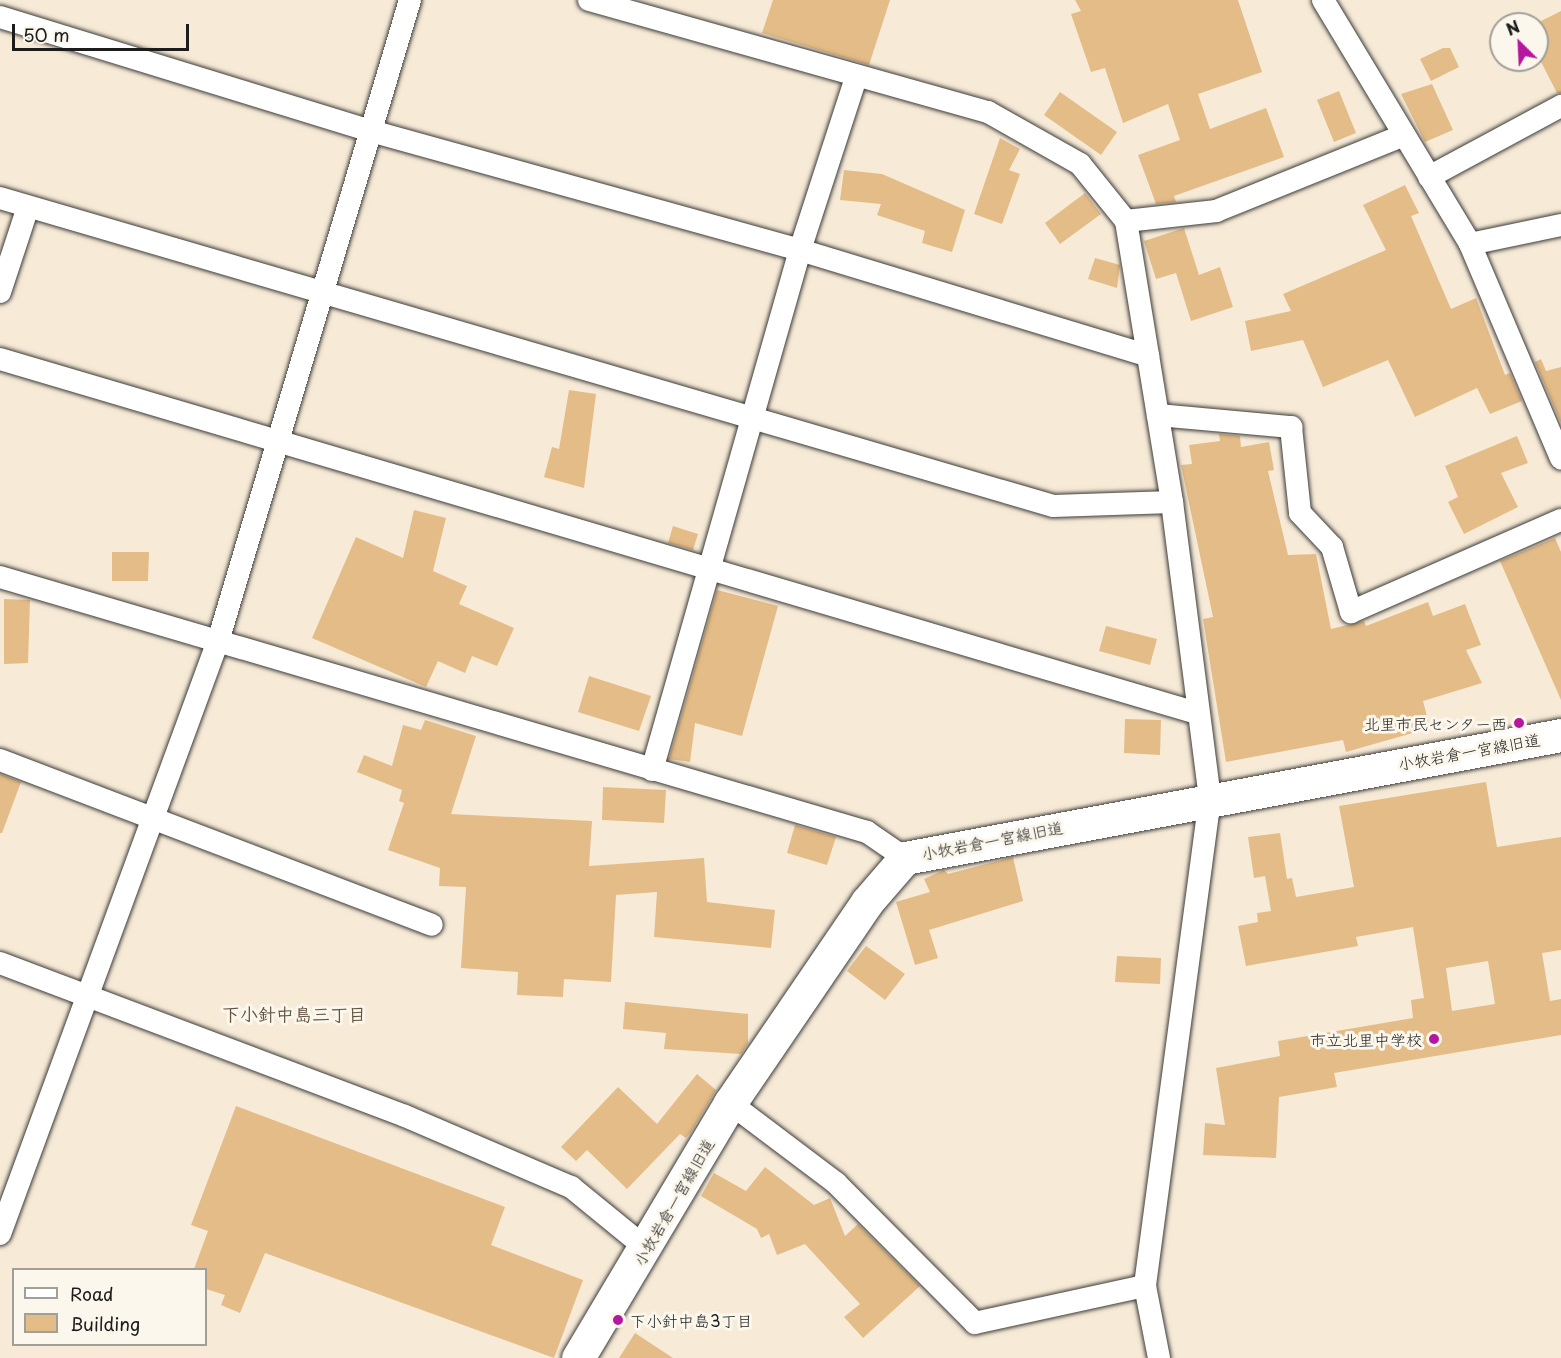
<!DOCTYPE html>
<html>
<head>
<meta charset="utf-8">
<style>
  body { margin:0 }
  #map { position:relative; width:1561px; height:1358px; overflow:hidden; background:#f7ebd8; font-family:"Playpen Sans","Klee One",sans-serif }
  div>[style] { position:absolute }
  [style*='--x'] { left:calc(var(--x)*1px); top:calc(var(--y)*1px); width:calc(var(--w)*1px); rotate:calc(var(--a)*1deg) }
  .building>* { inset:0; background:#e4bc87 }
  .roads { filter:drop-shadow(0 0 2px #3d3b38) drop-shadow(0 0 2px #3d3b38) }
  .street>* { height:22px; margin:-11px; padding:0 11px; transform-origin:11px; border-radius:11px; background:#fff }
  .secondary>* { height:33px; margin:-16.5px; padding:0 16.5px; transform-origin:16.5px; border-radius:16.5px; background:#fff }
  .dots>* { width:16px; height:16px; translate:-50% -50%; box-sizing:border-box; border:3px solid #fbf7ec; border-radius:50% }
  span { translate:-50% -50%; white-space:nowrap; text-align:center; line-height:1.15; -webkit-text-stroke:6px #fbf7ec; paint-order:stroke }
  .poi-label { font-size:16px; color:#1c1c1c }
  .right { translate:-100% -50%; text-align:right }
  .left { translate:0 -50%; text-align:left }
  .street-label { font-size:16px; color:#1c1c1c }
  .neighbourhood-label { font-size:18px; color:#625441; font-weight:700 }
  .legend { position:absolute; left:12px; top:1268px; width:195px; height:78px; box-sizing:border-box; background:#fbf7ec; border:2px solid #a29f99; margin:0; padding:8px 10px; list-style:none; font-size:18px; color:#1c1c1c }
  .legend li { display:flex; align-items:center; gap:12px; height:30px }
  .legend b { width:30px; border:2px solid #a29f99 }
  .north { position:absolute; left:1489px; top:12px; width:60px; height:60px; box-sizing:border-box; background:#fbf7ec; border:2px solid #a29f99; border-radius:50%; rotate:336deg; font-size:16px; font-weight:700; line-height:24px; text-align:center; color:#1c1c1c }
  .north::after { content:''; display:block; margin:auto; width:21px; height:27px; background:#b5179e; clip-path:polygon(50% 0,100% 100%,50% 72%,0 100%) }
  .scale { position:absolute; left:12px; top:24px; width:177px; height:27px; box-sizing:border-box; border:3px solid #1c1c1c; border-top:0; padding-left:8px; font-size:18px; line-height:21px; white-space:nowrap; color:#1c1c1c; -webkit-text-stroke:4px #fbf7ec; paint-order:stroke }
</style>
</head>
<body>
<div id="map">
  <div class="building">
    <div style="clip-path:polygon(773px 0,890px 0,869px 65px,762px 33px)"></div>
    <div style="clip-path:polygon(1075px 0,1238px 0,1262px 72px,1198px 94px,1210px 129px,1266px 108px,1284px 157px,1174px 196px,1176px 202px,1156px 204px,1138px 155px,1180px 140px,1168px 104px,1123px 123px,1105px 68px,1091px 72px,1071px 14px,1081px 11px)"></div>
    <div style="clip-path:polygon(1561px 11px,1561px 93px,1557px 93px,1537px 54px,1537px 23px)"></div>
    <div style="clip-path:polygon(1443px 48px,1450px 48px,1459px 67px,1431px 81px,1420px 59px)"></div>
    <div style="clip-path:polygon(1432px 84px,1453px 130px,1425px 142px,1401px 94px)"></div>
    <div style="clip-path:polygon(1339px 91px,1356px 133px,1334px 142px,1317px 100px)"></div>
    <div style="clip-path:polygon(1060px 92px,1117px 132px,1101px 155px,1044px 115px)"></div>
    <div style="clip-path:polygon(1000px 138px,1020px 149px,1009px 170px,1020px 174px,1002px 224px,974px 214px)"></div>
    <div style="clip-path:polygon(844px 170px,882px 174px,965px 210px,952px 252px,922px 243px,925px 231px,877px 215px,881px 204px,840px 200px)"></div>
    <div style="clip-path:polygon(1405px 185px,1419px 213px,1411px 216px,1451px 309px,1476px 298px,1505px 375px,1510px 373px,1522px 401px,1490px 414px,1477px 388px,1415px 417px,1388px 360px,1323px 387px,1303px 340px,1251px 351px,1245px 321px,1291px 311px,1283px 294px,1386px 250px,1363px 205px)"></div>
    <div style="clip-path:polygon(1085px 193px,1101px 214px,1060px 244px,1045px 223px)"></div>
    <div style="clip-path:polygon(1184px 228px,1199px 275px,1220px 267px,1233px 307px,1191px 321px,1176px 273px,1156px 279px,1144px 241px)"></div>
    <div style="clip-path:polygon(1095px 258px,1120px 265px,1117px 288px,1088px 279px)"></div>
    <div style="clip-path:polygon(1541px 359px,1546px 371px,1561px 367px,1561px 423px,1535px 362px)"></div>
    <div style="clip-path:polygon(569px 390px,596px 394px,584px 488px,544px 477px,552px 447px,559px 449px)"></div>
    <div style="clip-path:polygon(1219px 434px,1240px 436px,1241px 447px,1269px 442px,1274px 470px,1268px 471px,1288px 555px,1316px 554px,1331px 629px,1364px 621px,1366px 626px,1428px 602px,1433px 616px,1465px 604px,1481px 645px,1466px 650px,1482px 683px,1423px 701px,1430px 728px,1346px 752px,1343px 740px,1226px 762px,1203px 619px,1213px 617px,1181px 465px,1192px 464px,1189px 445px,1220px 441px)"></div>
    <div style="clip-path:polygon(1517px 436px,1528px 463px,1501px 473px,1518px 507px,1464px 534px,1448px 502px,1458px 497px,1445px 466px)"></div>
    <div style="clip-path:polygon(414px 510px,446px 518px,433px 571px,467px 586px,459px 604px,514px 628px,497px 666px,472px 656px,465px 673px,438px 661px,426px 687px,312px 638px,356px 537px,403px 558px)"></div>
    <div style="clip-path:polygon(673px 526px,698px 534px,693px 550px,668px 543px)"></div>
    <div style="clip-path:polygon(1555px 538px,1561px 552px,1561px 700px,1500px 561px)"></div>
    <div style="clip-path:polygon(112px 552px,149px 552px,148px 581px,112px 581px)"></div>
    <div style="clip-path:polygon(717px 590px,778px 606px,742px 736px,695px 723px,690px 762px,669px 759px)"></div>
    <div style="clip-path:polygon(4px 599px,30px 600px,28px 663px,4px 664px)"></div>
    <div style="clip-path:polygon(1106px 626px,1157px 639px,1150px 665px,1099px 651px)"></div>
    <div style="clip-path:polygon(589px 676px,651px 696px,639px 731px,578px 712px)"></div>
    <div style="clip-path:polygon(1125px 719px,1161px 720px,1160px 755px,1124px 753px)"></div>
    <div style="clip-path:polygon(425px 720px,476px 736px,451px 814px,592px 821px,589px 866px,704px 858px,707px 902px,775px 910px,771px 948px,654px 937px,657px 892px,616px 895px,611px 982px,564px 979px,563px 997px,517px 995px,518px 972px,461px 968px,466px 887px,439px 886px,440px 868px,388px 850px,404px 803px,399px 801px,402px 790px,357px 772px,364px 755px,392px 766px,403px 725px,421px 730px)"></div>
    <div style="clip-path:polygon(0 774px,21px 782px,2px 833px,0 833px)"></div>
    <div style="clip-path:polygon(evenodd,1486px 782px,1497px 847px,1561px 837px,1561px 950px,1542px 953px,1550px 1001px,1561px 999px,1561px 1035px,1334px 1073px,1337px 1087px,1279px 1097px,1276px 1158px,1203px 1155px,1205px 1123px,1225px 1125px,1216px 1068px,1280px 1056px,1278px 1041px,1413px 1018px,1411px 1000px,1424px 998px,1413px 927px,1356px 937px,1358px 946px,1246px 966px,1238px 926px,1258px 922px,1257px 913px,1271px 911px,1265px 876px,1254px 878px,1248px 837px,1280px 833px,1287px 879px,1292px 878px,1296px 897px,1354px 887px,1339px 806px,1486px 782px,1488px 961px,1495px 1004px,1452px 1011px,1446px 968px,1488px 961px)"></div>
    <div style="clip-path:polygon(603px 787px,666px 790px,664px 823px,602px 820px)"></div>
    <div style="clip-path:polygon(795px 825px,836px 837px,827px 865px,787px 853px)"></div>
    <div style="clip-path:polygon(1013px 857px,1023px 901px,929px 930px,938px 958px,915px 965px,896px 902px,930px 892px,924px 879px,944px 870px,948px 874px)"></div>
    <div style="clip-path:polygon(866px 946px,905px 974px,885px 1000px,847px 971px)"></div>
    <div style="clip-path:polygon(1117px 956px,1161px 958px,1160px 984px,1115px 982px)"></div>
    <div style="clip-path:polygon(625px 1002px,748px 1014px,748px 1043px,741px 1054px,664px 1049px,666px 1033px,623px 1029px)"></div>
    <div style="clip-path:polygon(697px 1074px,716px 1090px,691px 1132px,686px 1138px,680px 1134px,627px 1189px,587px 1150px,576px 1161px,561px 1147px,618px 1087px,657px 1124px)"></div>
    <div style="clip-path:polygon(236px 1106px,505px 1207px,491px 1245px,583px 1280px,554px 1358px,265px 1253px,240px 1313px,221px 1305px,225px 1295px,206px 1289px,206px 1269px,194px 1269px,208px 1231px,191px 1225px)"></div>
    <div style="clip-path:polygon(765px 1167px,814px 1205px,830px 1198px,845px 1236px,858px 1224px,920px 1286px,863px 1338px,844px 1317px,860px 1304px,805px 1244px,777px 1255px,769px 1234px,761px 1238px,757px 1229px,701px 1196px,714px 1173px,746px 1191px)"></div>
    <div style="clip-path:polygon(635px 1333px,673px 1358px,619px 1358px)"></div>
  </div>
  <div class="roads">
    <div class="street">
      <div style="--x:589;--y:0;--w:414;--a:15.7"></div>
      <div style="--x:988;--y:112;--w:106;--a:29.5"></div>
      <div style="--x:1080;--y:164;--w:73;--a:51.1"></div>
      <div style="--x:1126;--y:221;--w:285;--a:80.7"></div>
      <div style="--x:1172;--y:502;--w:298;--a:82.7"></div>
      <div style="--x:1210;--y:798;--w:492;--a:97.6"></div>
      <div style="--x:1145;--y:1286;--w:73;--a:79"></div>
      <div style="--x:1323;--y:0;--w:285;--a:58.9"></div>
      <div style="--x:1470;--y:244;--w:233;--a:67"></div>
      <div style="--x:0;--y:17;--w:388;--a:17.1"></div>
      <div style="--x:371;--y:131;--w:445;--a:15.5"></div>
      <div style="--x:800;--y:250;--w:364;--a:16.9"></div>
      <div style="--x:1429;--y:177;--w:150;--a:-28.3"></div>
      <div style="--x:0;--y:198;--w:1097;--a:16.3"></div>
      <div style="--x:1053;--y:506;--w:119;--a:-1.9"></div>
      <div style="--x:1126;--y:221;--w:91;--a:-6.3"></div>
      <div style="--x:1216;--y:211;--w:203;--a:-22"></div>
      <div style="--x:1470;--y:244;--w:93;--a:-11.8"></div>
      <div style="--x:0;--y:292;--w:89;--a:-71.8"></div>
      <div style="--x:0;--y:359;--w:1248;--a:16.48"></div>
      <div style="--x:1158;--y:415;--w:134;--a:5.2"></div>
      <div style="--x:1291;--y:427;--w:86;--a:84"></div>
      <div style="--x:1300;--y:513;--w:47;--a:46.7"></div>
      <div style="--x:1332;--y:547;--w:68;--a:73.7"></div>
      <div style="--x:1351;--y:612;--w:229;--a:-23.7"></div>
      <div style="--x:0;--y:577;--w:904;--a:16.39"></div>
      <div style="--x:867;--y:832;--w:46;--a:34.4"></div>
      <div style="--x:0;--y:760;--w:462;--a:20.9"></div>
      <div style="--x:652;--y:770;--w:541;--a:-74.11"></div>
      <div style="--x:800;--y:250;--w:181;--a:-72"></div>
      <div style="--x:0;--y:963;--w:433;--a:20.7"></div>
      <div style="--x:405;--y:1116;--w:181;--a:23.2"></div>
      <div style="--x:571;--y:1187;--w:98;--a:39.2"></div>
      <div style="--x:730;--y:1103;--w:133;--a:37"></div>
      <div style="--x:836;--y:1183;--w:197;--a:45.2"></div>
      <div style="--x:975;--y:1323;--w:174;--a:-12.3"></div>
      <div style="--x:0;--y:1234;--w:635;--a:-69.82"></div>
      <div style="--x:219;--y:638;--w:666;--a:-73.33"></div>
    </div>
    <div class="secondary">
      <div style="--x:578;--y:1358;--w:297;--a:-59.2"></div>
      <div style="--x:730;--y:1103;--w:243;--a:-55.7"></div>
      <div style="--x:867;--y:902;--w:58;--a:-49.2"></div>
      <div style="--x:905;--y:858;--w:667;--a:-10.62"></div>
    </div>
  </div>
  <div class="dots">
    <div style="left:1519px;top:723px;background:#b5179e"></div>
    <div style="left:1434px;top:1039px;background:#b5179e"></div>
    <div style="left:618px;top:1320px;background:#b5179e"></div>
  </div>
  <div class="poi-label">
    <span class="right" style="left:1507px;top:723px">北里市民センター西</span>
    <span class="right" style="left:1422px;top:1039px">市立北里中学校</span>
    <span class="left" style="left:630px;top:1320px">下小針中島3丁目</span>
  </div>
  <div class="street-label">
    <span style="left:1469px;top:751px;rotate:-10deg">小牧岩倉一宮線旧道</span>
    <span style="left:992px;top:840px;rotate:-11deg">小牧岩倉一宮線旧道</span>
    <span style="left:673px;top:1202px;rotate:-60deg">小牧岩倉一宮線旧道</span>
  </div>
  <div class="neighbourhood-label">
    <span style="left:294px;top:1014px">下小針中島三丁目</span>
  </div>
  <ul class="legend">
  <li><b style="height:8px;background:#fff"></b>Road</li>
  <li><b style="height:16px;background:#e4bc87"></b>Building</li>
  </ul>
  <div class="north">N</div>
  <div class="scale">50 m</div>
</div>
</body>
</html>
